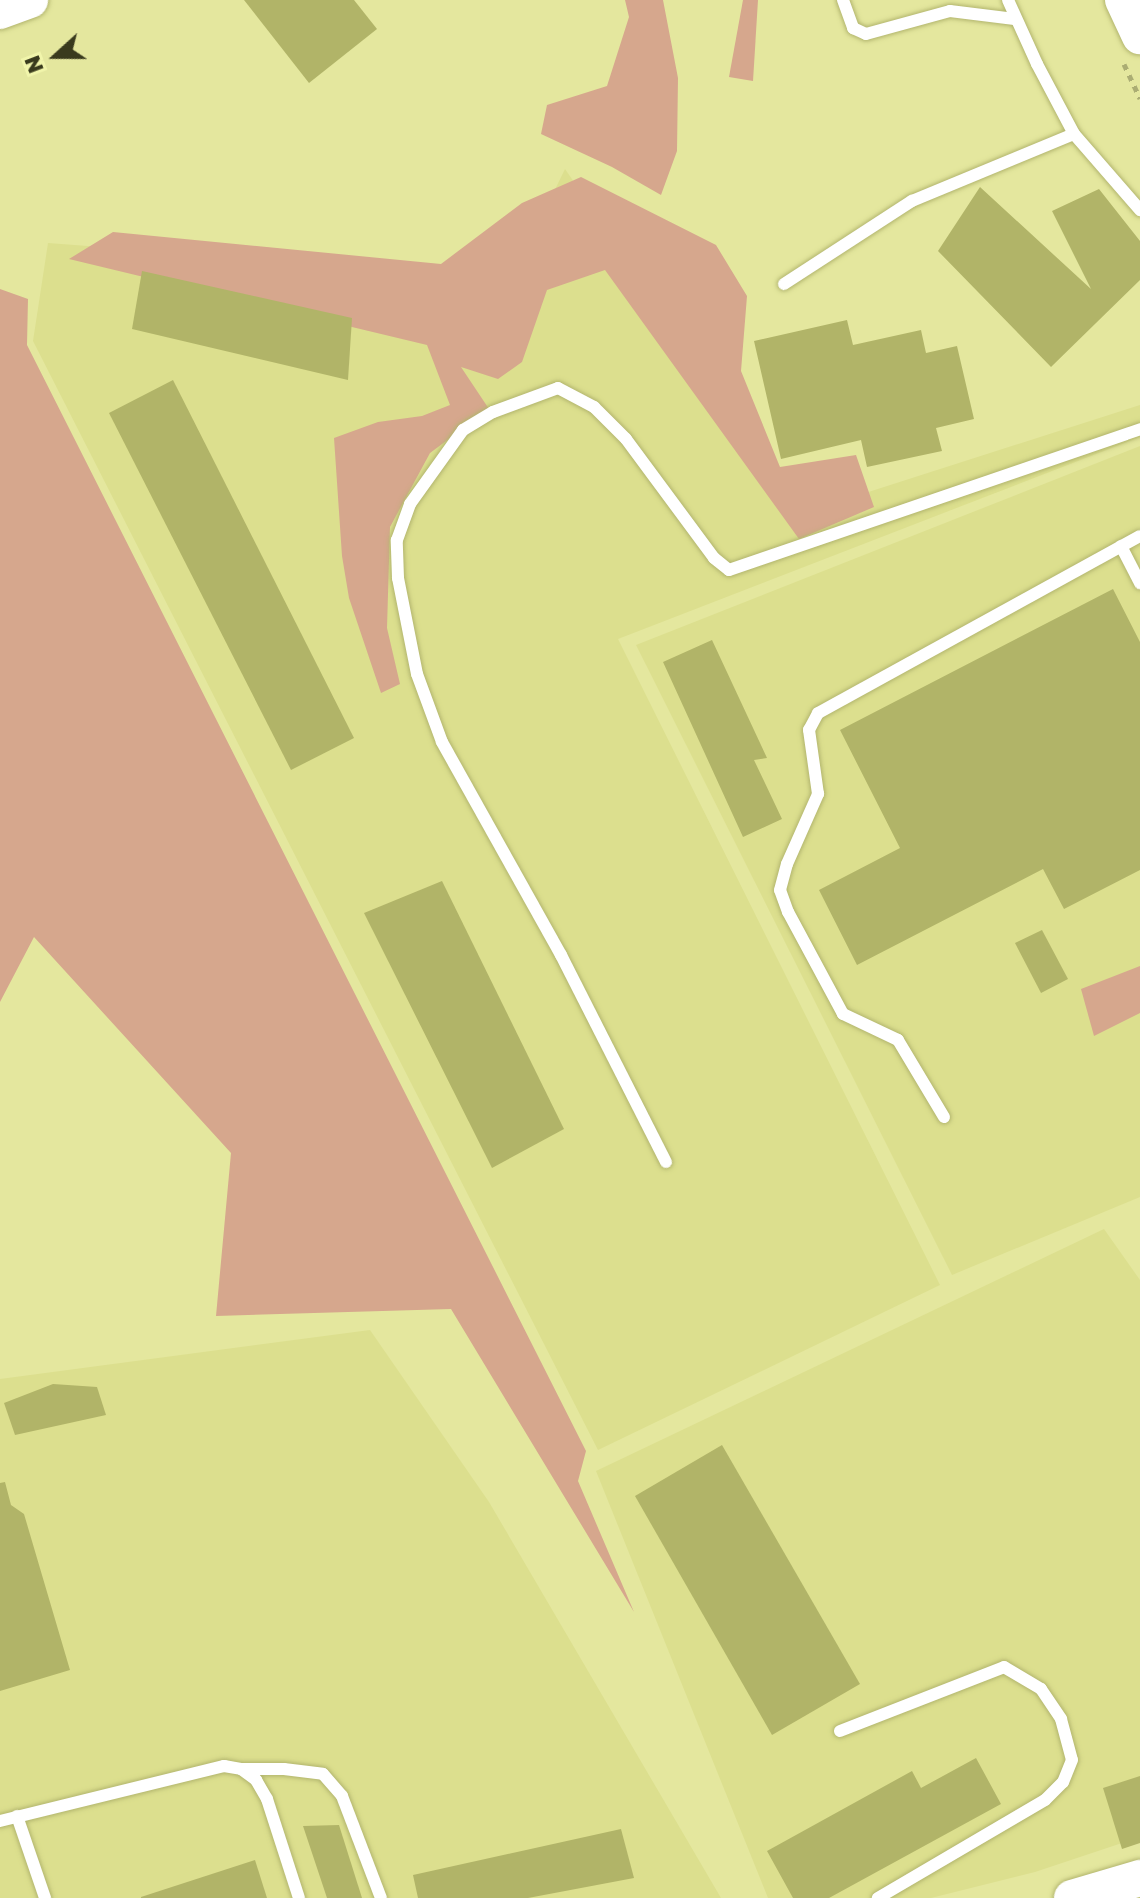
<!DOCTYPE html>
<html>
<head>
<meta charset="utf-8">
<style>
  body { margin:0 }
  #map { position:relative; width:1140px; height:1898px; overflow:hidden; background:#e4e79e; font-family:"Golos Text",sans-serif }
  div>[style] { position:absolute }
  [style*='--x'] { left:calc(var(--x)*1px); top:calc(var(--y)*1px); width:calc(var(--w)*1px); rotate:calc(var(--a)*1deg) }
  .built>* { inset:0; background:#dcdf8e }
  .green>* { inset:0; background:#d6a78d }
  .building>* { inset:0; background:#b1b468 }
  .path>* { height:5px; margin-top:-2.5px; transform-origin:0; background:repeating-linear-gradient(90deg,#abad73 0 6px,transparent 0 12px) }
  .roads { filter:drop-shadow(0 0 2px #b2b56e) drop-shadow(0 0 2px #b2b56e) }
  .lane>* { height:12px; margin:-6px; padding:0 6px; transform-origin:6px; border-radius:6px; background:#fff }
  .secondary>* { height:36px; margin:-18px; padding:0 18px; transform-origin:18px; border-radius:18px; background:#fff }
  span { translate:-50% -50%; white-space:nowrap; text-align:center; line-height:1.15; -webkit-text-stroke:6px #f1f5ab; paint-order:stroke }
  .north { position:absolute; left:16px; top:16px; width:80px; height:80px; -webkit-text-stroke:6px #f1f5ab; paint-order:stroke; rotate:249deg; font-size:22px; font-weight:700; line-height:32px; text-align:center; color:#393a1d }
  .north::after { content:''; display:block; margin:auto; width:28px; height:36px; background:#393a1d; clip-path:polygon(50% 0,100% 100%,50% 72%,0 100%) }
</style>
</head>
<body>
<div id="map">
  <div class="built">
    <div style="clip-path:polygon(565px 169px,803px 513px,1140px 405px,1140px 437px,618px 639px,940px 1285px,598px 1450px,33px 341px,48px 243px,512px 278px)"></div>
    <div style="clip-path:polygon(1140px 446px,1140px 1197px,952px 1275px,636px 645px)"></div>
    <div style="clip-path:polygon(1104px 1229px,1140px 1280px,1140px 1837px,1035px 1872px,931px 1898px,768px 1898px,596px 1471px)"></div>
    <div style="clip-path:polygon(370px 1330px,489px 1502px,721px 1898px,0 1898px,0 1379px)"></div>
  </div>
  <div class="green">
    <div style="clip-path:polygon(625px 0,663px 0,678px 78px,677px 151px,661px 195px,612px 167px,541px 134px,547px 105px,607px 86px,629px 17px)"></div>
    <div style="clip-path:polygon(743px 0,758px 0,753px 81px,729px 77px)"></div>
    <div style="clip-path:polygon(581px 177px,716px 245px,747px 296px,741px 371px,780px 467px,856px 455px,874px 507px,799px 539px,605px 270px,547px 290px,522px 362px,498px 379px,461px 367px,489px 409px,430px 453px,390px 527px,387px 628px,400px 684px,381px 693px,349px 598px,342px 556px,334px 438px,378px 422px,422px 416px,450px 405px,427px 345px,69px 259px,113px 232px,441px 264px,522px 203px)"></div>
    <div style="clip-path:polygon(0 289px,28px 299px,27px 345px,586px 1451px,578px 1481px,634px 1612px,451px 1309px,216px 1316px,231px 1153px,34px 937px,0 1002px)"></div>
    <div style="clip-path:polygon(1140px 966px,1140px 1013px,1094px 1036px,1081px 989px)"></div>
  </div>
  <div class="building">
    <div style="clip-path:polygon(244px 0,354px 0,377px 29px,309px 83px)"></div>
    <div style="clip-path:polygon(980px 187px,1091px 289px,1052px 211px,1099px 189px,1140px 241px,1140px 280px,1051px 367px,938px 251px)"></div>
    <div style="clip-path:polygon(142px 271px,352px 318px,348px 380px,132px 329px)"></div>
    <div style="clip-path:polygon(847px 320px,853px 345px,921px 330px,926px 353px,957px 346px,974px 419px,936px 428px,942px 451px,867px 467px,861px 440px,781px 459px,754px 341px)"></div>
    <div style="clip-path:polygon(173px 380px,354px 738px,291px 770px,109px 413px)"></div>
    <div style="clip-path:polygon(1113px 589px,1140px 642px,1140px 870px,1064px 909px,1043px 869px,857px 965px,819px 890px,900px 848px,840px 730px)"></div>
    <div style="clip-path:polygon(712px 640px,767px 758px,754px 760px,782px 819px,743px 837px,663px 662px)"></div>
    <div style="clip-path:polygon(442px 881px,564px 1129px,492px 1168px,364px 913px)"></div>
    <div style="clip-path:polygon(1042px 930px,1068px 979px,1041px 993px,1015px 943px)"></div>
    <div style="clip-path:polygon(53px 1384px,97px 1387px,106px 1415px,15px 1435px,4px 1403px)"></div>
    <div style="clip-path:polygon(722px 1445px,860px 1684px,772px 1735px,635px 1496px)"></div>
    <div style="clip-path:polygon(5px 1482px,11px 1505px,24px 1514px,70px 1670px,0 1691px,0 1483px)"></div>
    <div style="clip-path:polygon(976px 1758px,1001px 1804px,829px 1898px,793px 1898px,767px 1851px,912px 1771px,921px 1788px)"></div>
    <div style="clip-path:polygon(1140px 1776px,1140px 1843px,1122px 1849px,1103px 1788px)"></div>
    <div style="clip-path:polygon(339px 1825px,362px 1898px,327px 1898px,303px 1826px)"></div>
    <div style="clip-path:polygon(621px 1829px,634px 1878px,528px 1898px,418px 1898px,413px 1875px)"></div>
    <div style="clip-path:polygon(255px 1860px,267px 1898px,141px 1898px,141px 1897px)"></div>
  </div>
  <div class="path">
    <div style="--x:1124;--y:64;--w:38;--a:65"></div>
  </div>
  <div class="roads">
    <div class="lane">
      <div style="--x:843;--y:0;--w:30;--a:70"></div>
      <div style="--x:853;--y:28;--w:14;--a:25"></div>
      <div style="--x:866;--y:34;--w:87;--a:-15.3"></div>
      <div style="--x:950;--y:11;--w:65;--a:7"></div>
      <div style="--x:1008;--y:0;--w:70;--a:65.6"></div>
      <div style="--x:1037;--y:64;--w:79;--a:62.1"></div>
      <div style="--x:1074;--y:134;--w:101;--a:49"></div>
      <div style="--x:784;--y:284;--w:153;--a:-33"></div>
      <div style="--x:912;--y:201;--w:175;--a:-22.5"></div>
      <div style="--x:1121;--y:546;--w:42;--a:62.8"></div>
      <div style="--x:944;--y:1117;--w:90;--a:-120.9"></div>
      <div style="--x:898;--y:1040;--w:61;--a:-154.7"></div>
      <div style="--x:843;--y:1014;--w:116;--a:-118.3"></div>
      <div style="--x:788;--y:912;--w:23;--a:-110"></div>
      <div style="--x:780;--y:890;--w:27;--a:-75"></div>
      <div style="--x:787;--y:864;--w:77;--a:-66.1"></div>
      <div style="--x:818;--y:794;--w:65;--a:-98"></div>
      <div style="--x:809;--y:730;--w:19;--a:-62"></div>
      <div style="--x:818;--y:713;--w:367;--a:-28.8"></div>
      <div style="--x:666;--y:1162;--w:232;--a:-116.9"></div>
      <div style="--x:561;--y:955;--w:244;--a:-119.2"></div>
      <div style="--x:442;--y:742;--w:72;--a:-110.2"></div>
      <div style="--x:417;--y:674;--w:98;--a:-101.2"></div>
      <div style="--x:398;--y:578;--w:38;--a:-92"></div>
      <div style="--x:397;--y:540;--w:38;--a:-70"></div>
      <div style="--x:410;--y:504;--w:91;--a:-54.4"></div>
      <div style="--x:463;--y:430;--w:35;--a:-31"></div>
      <div style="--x:493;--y:412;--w:69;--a:-20.3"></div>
      <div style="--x:558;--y:388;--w:41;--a:27.8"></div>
      <div style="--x:594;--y:407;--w:45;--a:45"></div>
      <div style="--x:626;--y:439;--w:148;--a:53.5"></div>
      <div style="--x:714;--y:558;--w:19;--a:39"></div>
      <div style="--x:729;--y:570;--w:435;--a:-18.9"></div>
      <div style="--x:840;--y:1731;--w:176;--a:-21.3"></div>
      <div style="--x:1004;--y:1667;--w:43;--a:30.7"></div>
      <div style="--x:1041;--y:1689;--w:36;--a:56"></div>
      <div style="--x:1061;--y:1719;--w:42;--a:75"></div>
      <div style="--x:1072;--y:1760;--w:24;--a:112"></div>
      <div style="--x:1063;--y:1782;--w:25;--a:135"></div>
      <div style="--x:1045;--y:1800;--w:194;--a:149.6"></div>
      <div style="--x:241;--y:1769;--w:43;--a:0"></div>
      <div style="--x:284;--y:1769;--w:39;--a:7"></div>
      <div style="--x:323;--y:1774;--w:29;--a:49"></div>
      <div style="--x:342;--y:1796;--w:109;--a:69.1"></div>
      <div style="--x:17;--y:1816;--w:87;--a:71.1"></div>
      <div style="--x:0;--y:1821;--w:231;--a:-13.8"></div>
      <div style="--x:224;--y:1766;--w:17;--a:10"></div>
      <div style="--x:241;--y:1769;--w:19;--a:36"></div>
      <div style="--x:256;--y:1780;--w:22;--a:60"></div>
      <div style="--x:267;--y:1799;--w:104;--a:72.1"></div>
    </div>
    <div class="secondary">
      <div style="--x:1123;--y:0;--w:40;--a:65"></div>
      <div style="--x:0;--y:11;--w:32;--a:-20"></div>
      <div style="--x:1072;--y:1898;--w:71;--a:-16.4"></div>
    </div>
  </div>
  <div class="north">N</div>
</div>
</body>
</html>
